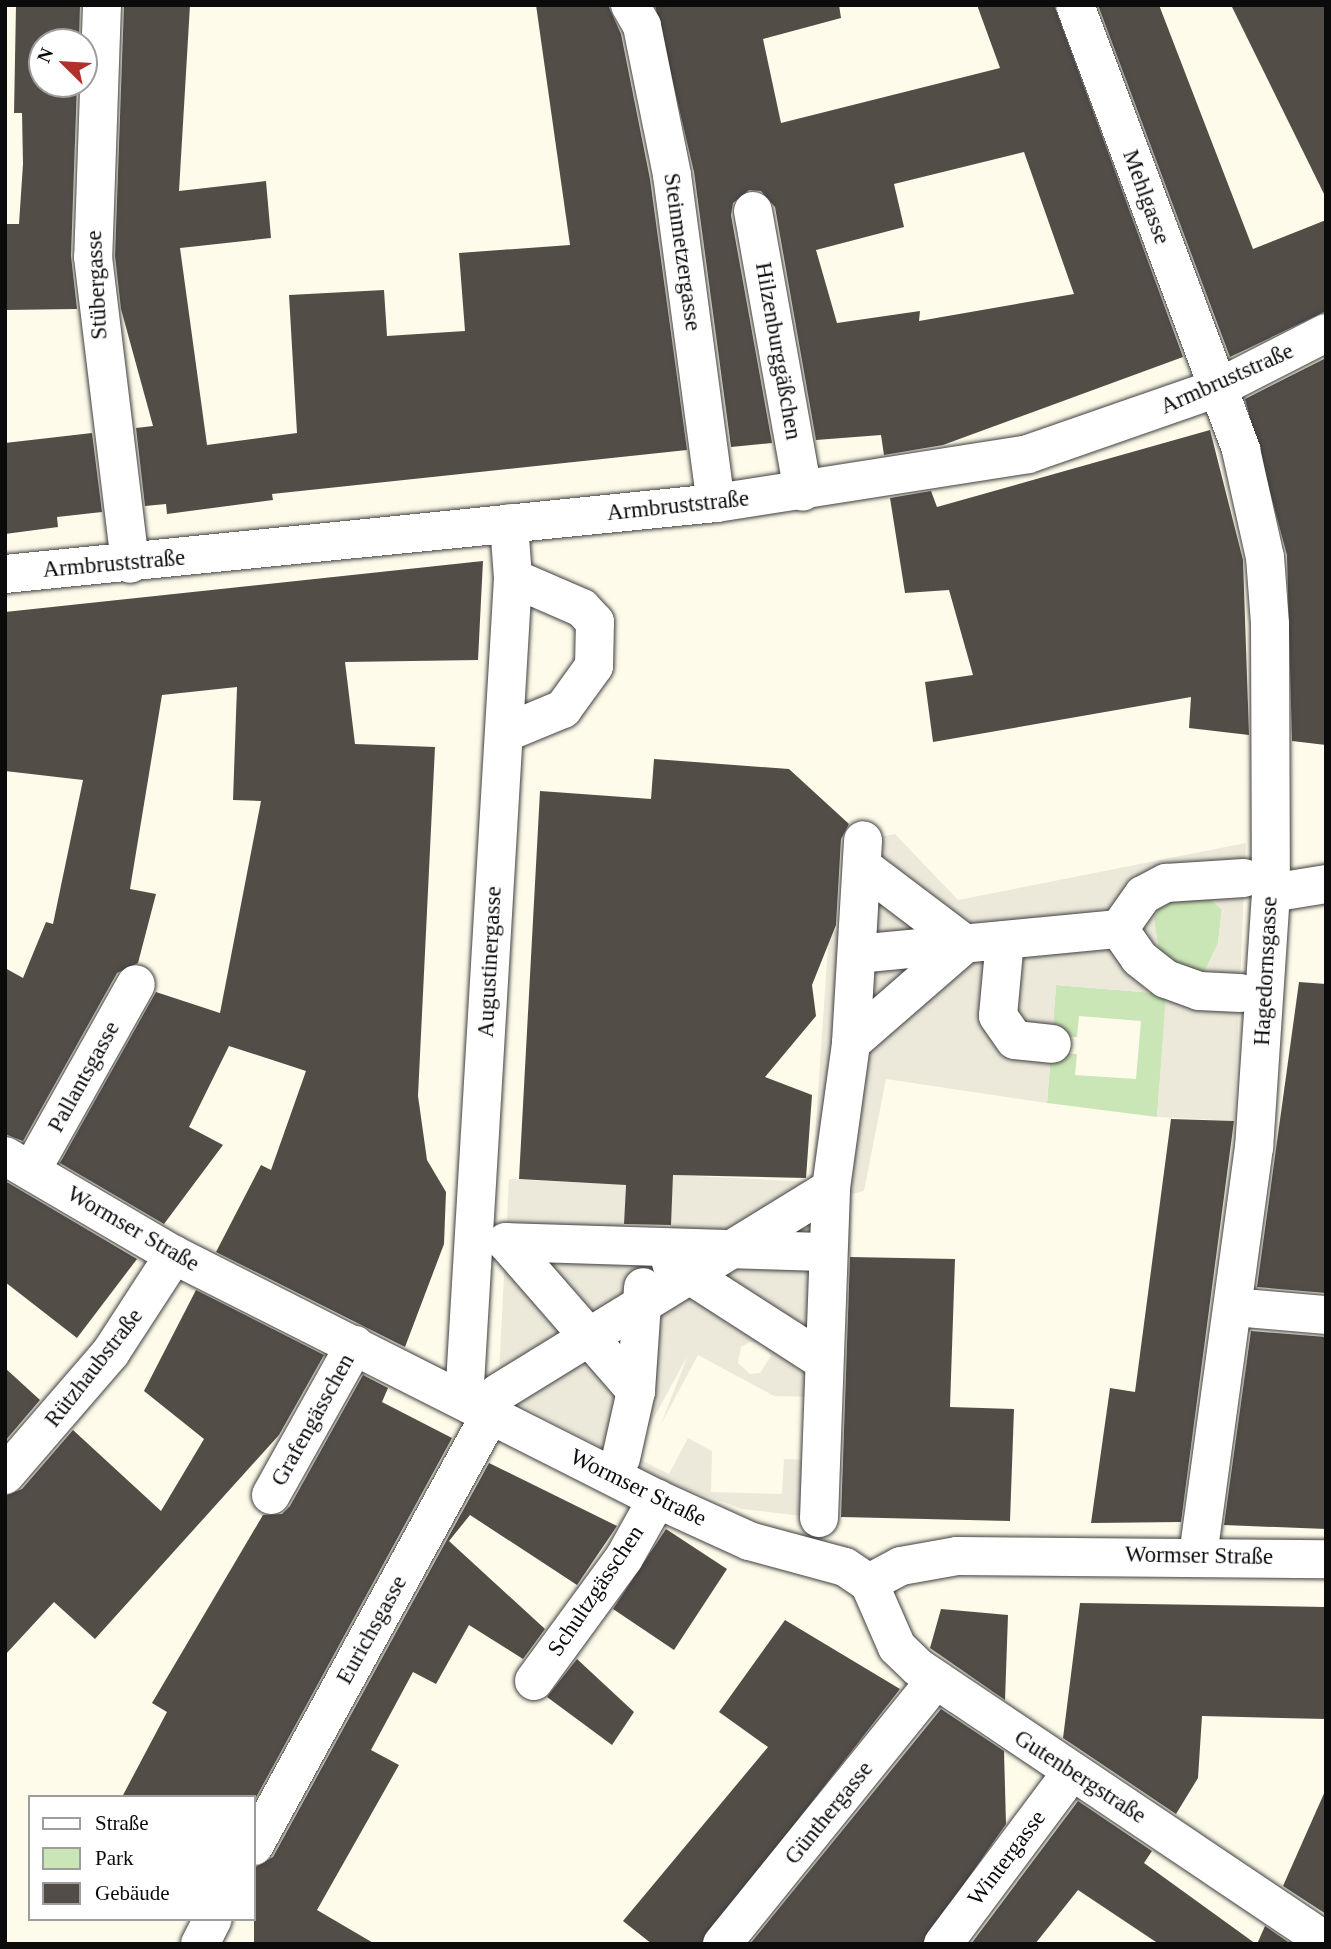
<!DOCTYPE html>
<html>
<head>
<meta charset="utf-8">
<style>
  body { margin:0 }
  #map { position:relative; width:1331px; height:1949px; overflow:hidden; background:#fefbea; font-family:Georgia,serif }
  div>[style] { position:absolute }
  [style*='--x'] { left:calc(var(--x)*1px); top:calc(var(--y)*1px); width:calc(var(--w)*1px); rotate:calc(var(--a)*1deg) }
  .green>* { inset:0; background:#cbe6b6 }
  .plaza>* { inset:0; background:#ece9db }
  .building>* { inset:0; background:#534d48 }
  .roads { filter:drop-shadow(0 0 2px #3e3e3e) drop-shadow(0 0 2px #3e3e3e) }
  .minor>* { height:38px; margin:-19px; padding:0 19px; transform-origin:19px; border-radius:19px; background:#fff }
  span { translate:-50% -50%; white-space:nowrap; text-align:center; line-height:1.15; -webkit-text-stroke:7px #fff; paint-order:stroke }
  .street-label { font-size:23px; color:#0b0b0b }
  .frame { position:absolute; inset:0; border:7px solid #0b0b0b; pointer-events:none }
  .legend { position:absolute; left:28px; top:1795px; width:228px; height:126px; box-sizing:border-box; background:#fff; border:2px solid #9d9d9d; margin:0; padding:9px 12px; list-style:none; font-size:21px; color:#0b0b0b }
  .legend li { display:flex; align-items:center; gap:14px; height:35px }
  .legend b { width:35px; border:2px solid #9d9d9d }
  .north { position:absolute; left:28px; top:28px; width:70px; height:70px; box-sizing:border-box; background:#fff; border:2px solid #9d9d9d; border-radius:50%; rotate:294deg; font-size:19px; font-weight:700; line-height:28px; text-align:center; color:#0b0b0b }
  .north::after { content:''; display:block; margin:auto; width:24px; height:32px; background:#b22f2c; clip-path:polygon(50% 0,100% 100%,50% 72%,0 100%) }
</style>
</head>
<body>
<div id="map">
  <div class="green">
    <div style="clip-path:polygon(1210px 899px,1222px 909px,1218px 943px,1205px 971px,1194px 975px,1159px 952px,1154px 919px,1162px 900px)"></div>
    <div style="clip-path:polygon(1056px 985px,1167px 994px,1157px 1117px,1047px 1103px,1051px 1052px,1077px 1054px,1075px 1075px,1136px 1079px,1141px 1021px,1079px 1016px,1077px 1037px,1052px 1036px)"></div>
  </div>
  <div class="plaza">
    <div style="clip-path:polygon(evenodd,895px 834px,958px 900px,1246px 843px,1234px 1121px,1157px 1117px,1166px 994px,1056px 985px,1047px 1103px,886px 1079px,864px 1191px,852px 1194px,851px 1257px,845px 1256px,819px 1518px,742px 1509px,665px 1481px,498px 1393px,509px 1179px,615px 1184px,626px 1171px,624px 1230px,670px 1232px,673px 1175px,812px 1182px,829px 930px,852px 931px,863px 840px,895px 834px,1210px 899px,1222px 910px,1218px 943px,1205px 971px,1194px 975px,1159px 952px,1154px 919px,1162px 900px,1210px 899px,895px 834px,750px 1342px,761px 1343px,771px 1356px,760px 1373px,750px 1374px,738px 1363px,741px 1347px,750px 1342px,895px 834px,688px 1355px,661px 1424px,698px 1355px,774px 1396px,817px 1397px,814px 1460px,784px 1459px,782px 1494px,711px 1492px,712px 1451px,688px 1438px,669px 1474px,633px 1456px,688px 1355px)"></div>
  </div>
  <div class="building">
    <div style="clip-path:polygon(16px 5px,80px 5px,79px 42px,42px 42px,42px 84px,77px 84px,71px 256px,77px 309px,5px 310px,5px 224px,19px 224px,23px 164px,22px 113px,14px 113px)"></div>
    <div style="clip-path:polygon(124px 5px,190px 5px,179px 191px,266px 181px,271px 238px,180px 248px,207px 445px,297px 433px,289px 295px,384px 290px,387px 336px,465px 331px,459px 253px,570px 245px,536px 5px,608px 5px,621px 34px,650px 179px,687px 450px,272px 494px,273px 500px,167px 514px,166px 504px,145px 506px,136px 428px,153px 426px,121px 309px,115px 256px)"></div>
    <div style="clip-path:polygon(evenodd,655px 5px,839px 5px,841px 18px,763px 39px,781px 123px,1000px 68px,977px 5px,1054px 5px,1183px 357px,943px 445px,884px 455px,881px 435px,816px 440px,775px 207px,761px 191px,749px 190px,733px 203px,731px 215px,772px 443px,731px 447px,694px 172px,655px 5px,1024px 152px,1074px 294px,919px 321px,920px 311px,837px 323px,816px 250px,904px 227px,894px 184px,1024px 152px)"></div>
    <div style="clip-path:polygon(1098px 5px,1159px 5px,1253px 249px,1326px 220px,1326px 311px,1230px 357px)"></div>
    <div style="clip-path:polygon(1231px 5px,1326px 5px,1326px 198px)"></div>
    <div style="clip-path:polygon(1326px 358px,1326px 745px,1292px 741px,1287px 555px,1245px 399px)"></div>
    <div style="clip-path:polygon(1210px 430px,1243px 560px,1249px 735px,1189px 728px,1191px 697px,933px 742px,925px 682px,973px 675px,949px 590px,905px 593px,890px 498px,931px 491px,937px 507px)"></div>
    <div style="clip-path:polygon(92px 433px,102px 512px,57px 517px,58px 527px,5px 534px,5px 443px)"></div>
    <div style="clip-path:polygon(483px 561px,478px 660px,345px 662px,355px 744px,435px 747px,418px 1096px,427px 1160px,446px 1192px,444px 1244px,405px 1347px,216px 1252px,261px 1165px,271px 1170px,306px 1071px,229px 1046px,189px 1127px,223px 1145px,164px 1224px,60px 1163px,156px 992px,220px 1013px,261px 801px,233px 800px,237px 687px,162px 695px,130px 889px,156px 894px,138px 963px,117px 973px,23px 1141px,5px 1134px,5px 968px,23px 978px,46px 922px,53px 924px,83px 780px,5px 771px,5px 612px)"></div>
    <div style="clip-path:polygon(654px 759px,789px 769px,849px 824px,841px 839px,836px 925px,812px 985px,816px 1016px,765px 1077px,812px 1095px,806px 1178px,673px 1175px,671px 1225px,624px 1224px,626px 1185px,519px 1179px,540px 791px,651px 799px)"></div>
    <div style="clip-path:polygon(1299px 982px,1326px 984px,1326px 1293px,1257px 1287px)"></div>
    <div style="clip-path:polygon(1171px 1119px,1234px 1121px,1181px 1522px,1091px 1523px,1110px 1388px,1135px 1392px)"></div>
    <div style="clip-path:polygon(5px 1181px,137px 1259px,77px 1338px,5px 1282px)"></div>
    <div style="clip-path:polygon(850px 1257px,955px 1259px,950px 1407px,1014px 1409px,1010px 1521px,841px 1517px)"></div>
    <div style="clip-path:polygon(196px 1290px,324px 1355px,279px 1435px,95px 1639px,54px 1602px,5px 1655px,5px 1496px,22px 1489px,73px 1430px,161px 1511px,204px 1439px,144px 1391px)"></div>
    <div style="clip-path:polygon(1251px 1331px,1326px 1337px,1326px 1529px,1224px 1525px)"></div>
    <div style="clip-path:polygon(5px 1368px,40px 1400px,5px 1441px)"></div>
    <div style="clip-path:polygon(363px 1375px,388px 1388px,382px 1402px,452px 1438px,254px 1801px,122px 1797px,167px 1712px,152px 1703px,263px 1515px,282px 1514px,290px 1506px)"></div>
    <div style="clip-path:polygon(489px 1463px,617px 1526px,577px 1585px,470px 1515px,449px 1541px,545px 1629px,523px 1659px,469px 1625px,436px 1684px,413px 1672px,371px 1750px,399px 1765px,317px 1910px,375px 1944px,254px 1944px,254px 1868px,273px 1857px)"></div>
    <div style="clip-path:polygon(666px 1529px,727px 1569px,674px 1650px,613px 1609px)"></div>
    <div style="clip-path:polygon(1080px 1603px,1326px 1607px,1326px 1719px,1202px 1716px,1198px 1778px,1176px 1814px,1063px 1738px)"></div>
    <div style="clip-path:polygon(941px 1609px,1008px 1615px,1005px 1700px,930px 1648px)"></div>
    <div style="clip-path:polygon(785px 1620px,900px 1689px,701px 1944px,652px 1944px,623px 1921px,768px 1747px,719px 1712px)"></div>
    <div style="clip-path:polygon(577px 1659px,634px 1712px,612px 1745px,547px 1697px)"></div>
    <div style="clip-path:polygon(941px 1709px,1004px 1751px,1006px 1824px,922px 1944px,750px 1944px)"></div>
    <div style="clip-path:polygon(1326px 1789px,1326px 1914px,1283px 1886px)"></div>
    <div style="clip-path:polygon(1078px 1801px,1152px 1851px,1144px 1863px,1256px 1944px,1159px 1944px,1078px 1890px,1035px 1944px,971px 1944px)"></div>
    <div style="clip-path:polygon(1265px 1926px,1291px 1944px,1257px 1944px)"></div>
  </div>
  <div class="roads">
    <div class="minor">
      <div style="--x:102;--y:5;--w:252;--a:92"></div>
      <div style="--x:93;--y:257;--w:309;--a:83.1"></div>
      <div style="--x:630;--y:5;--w:24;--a:60"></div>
      <div style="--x:642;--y:26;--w:152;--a:78.6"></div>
      <div style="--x:672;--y:175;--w:331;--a:82.4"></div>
      <div style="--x:1075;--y:5;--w:475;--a:69.5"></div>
      <div style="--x:1241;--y:450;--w:110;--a:77.4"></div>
      <div style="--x:1265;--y:557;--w:67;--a:85.7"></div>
      <div style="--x:1270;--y:624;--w:269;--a:89.8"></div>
      <div style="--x:1271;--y:893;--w:255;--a:93.8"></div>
      <div style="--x:1254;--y:1147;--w:414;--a:97.8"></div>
      <div style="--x:753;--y:211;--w:285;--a:79.9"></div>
      <div style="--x:5;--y:574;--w:715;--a:-5.7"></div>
      <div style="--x:716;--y:503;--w:316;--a:-8.9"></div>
      <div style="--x:1028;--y:454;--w:201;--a:-19.2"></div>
      <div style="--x:1218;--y:388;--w:121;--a:-27"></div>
      <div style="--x:505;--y:733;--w:63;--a:-22.5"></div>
      <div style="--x:563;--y:709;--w:53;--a:-54.2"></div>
      <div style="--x:594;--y:666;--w:44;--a:-88.7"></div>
      <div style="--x:595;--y:622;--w:19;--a:-133"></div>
      <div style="--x:582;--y:608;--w:75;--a:-156.5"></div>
      <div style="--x:1271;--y:893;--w:56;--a:-9.3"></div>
      <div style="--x:1119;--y:929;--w:35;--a:55"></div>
      <div style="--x:1139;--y:958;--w:34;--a:38"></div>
      <div style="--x:1166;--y:979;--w:35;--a:20"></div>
      <div style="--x:1199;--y:991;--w:41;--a:2.8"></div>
      <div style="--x:1005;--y:940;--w:76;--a:95.3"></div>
      <div style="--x:998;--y:1016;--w:29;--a:55"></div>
      <div style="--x:1015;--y:1040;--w:37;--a:6"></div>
      <div style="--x:857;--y:954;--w:263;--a:-5.5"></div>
      <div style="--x:1119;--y:929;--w:42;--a:-54.8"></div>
      <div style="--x:1143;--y:895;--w:26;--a:-28"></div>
      <div style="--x:1166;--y:883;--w:78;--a:-3.7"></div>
      <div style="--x:851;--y:1043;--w:151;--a:-41"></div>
      <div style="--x:965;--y:944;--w:129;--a:-142.9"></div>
      <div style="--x:5;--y:1156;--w:196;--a:30.4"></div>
      <div style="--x:174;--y:1255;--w:541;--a:26.8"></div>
      <div style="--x:657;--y:1499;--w:101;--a:24.5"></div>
      <div style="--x:749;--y:1541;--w:99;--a:15.2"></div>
      <div style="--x:845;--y:1567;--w:29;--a:34"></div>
      <div style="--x:869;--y:1583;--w:70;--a:66.4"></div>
      <div style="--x:897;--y:1647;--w:30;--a:44"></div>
      <div style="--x:919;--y:1668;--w:490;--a:33.9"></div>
      <div style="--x:31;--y:1171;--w:214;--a:-60.7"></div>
      <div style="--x:506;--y:1242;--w:321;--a:1.8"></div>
      <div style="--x:506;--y:1242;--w:198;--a:48.9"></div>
      <div style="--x:671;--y:1263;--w:179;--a:32.7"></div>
      <div style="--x:1233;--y:1307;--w:93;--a:4.9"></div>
      <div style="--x:498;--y:1393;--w:391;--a:-31.6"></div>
      <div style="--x:464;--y:1401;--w:824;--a:-86.59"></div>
      <div style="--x:513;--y:578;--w:55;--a:-94.2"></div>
      <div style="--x:621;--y:1458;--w:69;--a:-77.4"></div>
      <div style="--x:636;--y:1391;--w:104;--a:-86.1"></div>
      <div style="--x:5;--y:1475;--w:162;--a:-49.2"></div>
      <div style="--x:111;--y:1352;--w:116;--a:-57"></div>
      <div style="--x:271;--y:1495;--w:172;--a:-60.8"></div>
      <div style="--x:819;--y:1518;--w:330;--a:-87.9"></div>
      <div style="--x:831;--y:1188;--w:146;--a:-82.1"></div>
      <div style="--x:851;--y:1043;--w:203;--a:-86.6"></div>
      <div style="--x:869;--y:1583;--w:36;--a:-28"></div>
      <div style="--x:901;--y:1566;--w:57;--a:-10.1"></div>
      <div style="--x:957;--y:1556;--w:369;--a:0.5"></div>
      <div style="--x:534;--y:1681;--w:152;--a:-53.8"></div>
      <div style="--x:624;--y:1558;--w:68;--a:-60.8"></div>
      <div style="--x:254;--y:1846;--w:491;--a:-61.3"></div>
      <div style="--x:200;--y:1944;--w:28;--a:-63"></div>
      <div style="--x:722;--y:1944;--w:338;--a:-51"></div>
      <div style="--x:943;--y:1944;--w:214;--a:-53.2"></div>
    </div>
  </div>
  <div class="street-label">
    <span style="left:1146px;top:197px;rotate:70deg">Mehlgasse</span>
    <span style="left:682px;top:252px;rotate:82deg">Steinmetzergasse</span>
    <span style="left:97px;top:285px;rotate:-93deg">Stübergasse</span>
    <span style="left:778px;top:351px;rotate:80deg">Hilzenburggäßchen</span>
    <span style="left:1227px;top:379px;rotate:-24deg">Armbruststraße</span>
    <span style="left:678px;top:506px;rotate:-6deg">Armbruststraße</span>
    <span style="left:114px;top:564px;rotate:-5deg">Armbruststraße</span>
    <span style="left:490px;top:962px;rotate:-87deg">Augustinergasse</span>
    <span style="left:1266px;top:971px;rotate:-87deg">Hagedornsgasse</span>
    <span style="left:84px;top:1077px;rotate:-61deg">Pallantsgasse</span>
    <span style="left:133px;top:1229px;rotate:30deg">Wormser Straße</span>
    <span style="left:94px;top:1368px;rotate:-52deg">Rützhaubstraße</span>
    <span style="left:313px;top:1420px;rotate:-61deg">Grafengässchen</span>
    <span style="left:638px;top:1488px;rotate:26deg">Wormser Straße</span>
    <span style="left:1199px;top:1556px;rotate:1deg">Wormser Straße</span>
    <span style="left:596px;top:1591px;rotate:-56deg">Schultzgässchen</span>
    <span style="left:372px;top:1630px;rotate:-61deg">Eurichsgasse</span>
    <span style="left:1080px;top:1777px;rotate:33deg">Gutenbergstraße</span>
    <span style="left:829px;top:1813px;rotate:-51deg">Günthergasse</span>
    <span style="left:1007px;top:1858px;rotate:-53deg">Wintergasse</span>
  </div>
  <div class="frame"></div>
  <ul class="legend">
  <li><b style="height:9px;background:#fff"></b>Straße</li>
  <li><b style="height:19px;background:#cbe6b6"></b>Park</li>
  <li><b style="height:19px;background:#534d48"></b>Gebäude</li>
  </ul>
  <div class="north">N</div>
</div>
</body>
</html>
